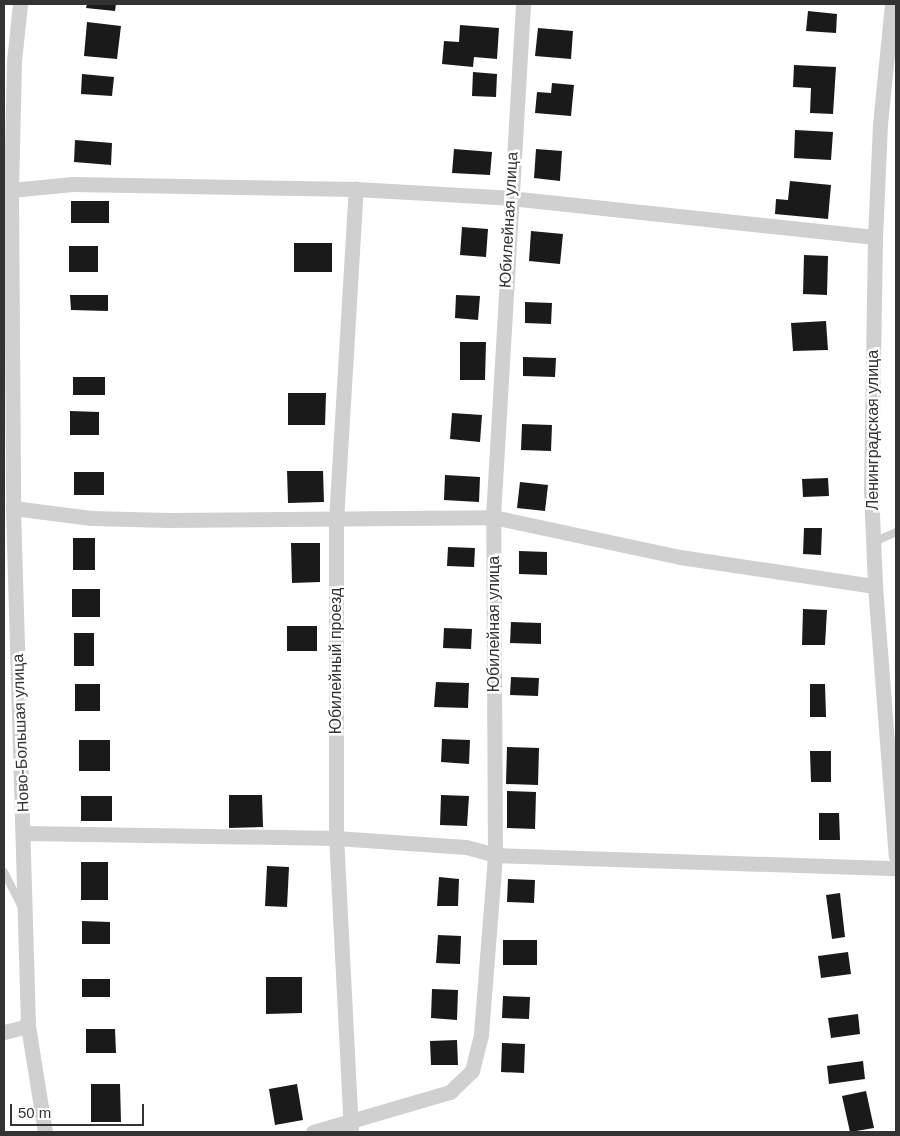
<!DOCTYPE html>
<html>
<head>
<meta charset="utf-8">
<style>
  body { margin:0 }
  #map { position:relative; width:900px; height:1136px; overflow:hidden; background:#fff; font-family:Helvetica,sans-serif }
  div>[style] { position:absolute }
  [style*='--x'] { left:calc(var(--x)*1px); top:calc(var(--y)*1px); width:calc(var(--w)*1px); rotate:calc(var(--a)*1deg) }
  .building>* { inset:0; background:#1a1a1a }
  .service>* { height:8px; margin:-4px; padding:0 4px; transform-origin:4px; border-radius:4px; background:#d0d0d0 }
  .minor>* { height:15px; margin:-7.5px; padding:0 7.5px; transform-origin:7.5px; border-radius:7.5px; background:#d0d0d0 }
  span { translate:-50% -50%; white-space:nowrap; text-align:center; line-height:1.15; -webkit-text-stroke:5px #fff; paint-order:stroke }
  .street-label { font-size:16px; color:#333 }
  .frame { position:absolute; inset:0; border:5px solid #333; pointer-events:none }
  .scale { position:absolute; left:10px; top:1104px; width:134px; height:22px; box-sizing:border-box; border:2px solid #333; border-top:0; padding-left:6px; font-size:15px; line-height:18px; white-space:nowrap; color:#333; -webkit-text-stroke:4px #fff; paint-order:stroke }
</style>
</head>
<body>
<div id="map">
  <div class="building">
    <div style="clip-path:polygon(87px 4px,116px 4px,115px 11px,86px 8px)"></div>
    <div style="clip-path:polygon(808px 11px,837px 14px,836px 33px,806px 31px)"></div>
    <div style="clip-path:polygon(87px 22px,121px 26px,117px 59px,84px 56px)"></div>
    <div style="clip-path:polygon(460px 25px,499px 28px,497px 59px,474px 57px,473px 67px,442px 64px,444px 41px,459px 42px)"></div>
    <div style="clip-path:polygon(538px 28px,573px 31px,571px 59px,535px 56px)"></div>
    <div style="clip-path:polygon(794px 65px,836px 67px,833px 114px,810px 113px,811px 88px,793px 87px)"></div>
    <div style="clip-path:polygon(473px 72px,497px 74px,496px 97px,472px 96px)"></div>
    <div style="clip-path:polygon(82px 74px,114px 77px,112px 96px,81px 94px)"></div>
    <div style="clip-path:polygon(552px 83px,574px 85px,571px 116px,535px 113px,537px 92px,551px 93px)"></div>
    <div style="clip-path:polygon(795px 130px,833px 132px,831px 160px,794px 158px)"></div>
    <div style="clip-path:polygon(75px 140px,112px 143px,111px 165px,74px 162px)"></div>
    <div style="clip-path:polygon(454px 149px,492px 152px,490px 175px,452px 173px)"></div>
    <div style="clip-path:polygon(536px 149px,562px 151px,560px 181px,534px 178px)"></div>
    <div style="clip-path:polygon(790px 181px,831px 185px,828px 219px,775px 214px,776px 199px,788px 200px)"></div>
    <div style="clip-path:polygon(71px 201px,109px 201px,109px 223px,71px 223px)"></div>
    <div style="clip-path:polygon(462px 227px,488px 229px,486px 257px,460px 255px)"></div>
    <div style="clip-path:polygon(531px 231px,563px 234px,560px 264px,529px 261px)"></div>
    <div style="clip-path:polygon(294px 243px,332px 243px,332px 272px,294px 272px)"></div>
    <div style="clip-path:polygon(69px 246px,98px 246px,98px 272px,69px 272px)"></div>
    <div style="clip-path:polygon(804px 255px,828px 256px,827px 295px,803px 294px)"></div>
    <div style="clip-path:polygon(70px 295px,108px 295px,108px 311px,71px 310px)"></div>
    <div style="clip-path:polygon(456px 295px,480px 296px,478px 320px,455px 318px)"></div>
    <div style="clip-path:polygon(525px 302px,552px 303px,551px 324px,525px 323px)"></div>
    <div style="clip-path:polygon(826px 321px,828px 350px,793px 351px,791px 323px)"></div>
    <div style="clip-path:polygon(460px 342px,486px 342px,485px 380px,460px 380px)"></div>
    <div style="clip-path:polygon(523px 357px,556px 358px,555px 377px,523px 376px)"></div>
    <div style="clip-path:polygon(73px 377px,105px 377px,105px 395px,73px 395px)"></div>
    <div style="clip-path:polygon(288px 393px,326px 393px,325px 425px,288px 425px)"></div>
    <div style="clip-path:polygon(70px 411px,99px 412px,99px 435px,70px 435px)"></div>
    <div style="clip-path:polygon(452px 413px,482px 415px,480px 442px,450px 439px)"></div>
    <div style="clip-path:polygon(522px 424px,552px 425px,551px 451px,521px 450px)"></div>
    <div style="clip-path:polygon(287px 471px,323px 471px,324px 502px,288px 503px)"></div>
    <div style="clip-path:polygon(74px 472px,104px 472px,104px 495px,74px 495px)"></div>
    <div style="clip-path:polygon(445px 475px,480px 477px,479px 502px,444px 500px)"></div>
    <div style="clip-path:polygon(828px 478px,829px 496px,803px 497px,802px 479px)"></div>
    <div style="clip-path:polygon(520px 482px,548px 485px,545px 511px,517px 508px)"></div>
    <div style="clip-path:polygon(804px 528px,822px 528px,821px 555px,803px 554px)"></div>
    <div style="clip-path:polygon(73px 538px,95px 538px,95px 570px,73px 570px)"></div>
    <div style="clip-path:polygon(291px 543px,320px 543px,320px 582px,292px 583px)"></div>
    <div style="clip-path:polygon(448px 547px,475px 548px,474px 567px,447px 566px)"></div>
    <div style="clip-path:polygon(519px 551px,547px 552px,547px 575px,519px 574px)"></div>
    <div style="clip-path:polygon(72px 589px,100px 589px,100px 617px,72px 617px)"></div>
    <div style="clip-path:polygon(803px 609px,827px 610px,825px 645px,802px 645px)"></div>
    <div style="clip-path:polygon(511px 622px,541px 623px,541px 644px,510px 643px)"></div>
    <div style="clip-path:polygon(287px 626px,317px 626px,317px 651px,287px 651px)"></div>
    <div style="clip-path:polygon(444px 628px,472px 629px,471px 649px,443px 648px)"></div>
    <div style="clip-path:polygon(74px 633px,94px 633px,94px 666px,74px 666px)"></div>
    <div style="clip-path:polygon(511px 677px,539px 678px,538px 696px,510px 695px)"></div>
    <div style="clip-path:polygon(436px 682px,469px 683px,468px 708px,434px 707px)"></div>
    <div style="clip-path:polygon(75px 684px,100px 684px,100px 711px,75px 711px)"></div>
    <div style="clip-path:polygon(810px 684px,825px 684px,826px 717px,810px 717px)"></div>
    <div style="clip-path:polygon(442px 739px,470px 740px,469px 764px,441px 762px)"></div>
    <div style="clip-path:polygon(79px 740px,110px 740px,110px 771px,79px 771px)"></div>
    <div style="clip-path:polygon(507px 747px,539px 748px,538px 785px,506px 784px)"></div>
    <div style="clip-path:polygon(810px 751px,831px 751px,831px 782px,811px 782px)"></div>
    <div style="clip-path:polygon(507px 791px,536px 792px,535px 829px,507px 828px)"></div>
    <div style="clip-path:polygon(229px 795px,262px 795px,263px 827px,229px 828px)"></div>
    <div style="clip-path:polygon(441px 795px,469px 796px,467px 826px,440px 825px)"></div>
    <div style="clip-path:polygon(81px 796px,112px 796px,112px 821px,81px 821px)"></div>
    <div style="clip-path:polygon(819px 813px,839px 813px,840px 840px,819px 840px)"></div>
    <div style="clip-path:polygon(81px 862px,108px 862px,108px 900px,81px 900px)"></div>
    <div style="clip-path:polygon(267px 866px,289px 867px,287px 907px,265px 906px)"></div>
    <div style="clip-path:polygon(439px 877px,459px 879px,458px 906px,437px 906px)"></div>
    <div style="clip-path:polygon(508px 879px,535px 880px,534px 903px,507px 902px)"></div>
    <div style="clip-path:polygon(840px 893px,845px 937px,832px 939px,826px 895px)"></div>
    <div style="clip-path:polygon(82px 921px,110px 922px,110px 944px,82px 944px)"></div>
    <div style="clip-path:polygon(438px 935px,461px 936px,460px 964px,436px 963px)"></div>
    <div style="clip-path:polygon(503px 940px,537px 940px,537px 965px,503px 965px)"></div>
    <div style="clip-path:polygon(848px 952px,851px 974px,821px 978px,818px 956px)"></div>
    <div style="clip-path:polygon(266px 977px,302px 977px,302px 1013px,266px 1014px)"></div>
    <div style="clip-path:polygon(82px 979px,110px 979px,110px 997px,82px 997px)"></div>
    <div style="clip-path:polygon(432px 989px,458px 990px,457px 1020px,431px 1018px)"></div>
    <div style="clip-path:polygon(503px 996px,530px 997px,529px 1019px,502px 1018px)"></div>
    <div style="clip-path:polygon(858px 1014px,860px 1034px,831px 1038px,828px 1018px)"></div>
    <div style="clip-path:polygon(86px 1029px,115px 1029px,116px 1053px,86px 1053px)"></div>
    <div style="clip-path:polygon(457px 1040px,458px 1065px,431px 1065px,430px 1041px)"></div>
    <div style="clip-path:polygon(502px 1043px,525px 1044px,524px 1073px,501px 1072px)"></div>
    <div style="clip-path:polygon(863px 1061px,865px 1079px,829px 1084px,827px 1066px)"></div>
    <div style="clip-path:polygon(91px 1084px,120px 1084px,121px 1122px,91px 1122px)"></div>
    <div style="clip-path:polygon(297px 1084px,303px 1120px,275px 1125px,269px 1089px)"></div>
    <div style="clip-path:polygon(866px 1091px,874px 1128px,850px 1132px,842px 1096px)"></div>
  </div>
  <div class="service">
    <div style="--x:874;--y:542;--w:24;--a:-24"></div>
    <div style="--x:4;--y:872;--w:38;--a:63"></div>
  </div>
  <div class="minor">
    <div style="--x:20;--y:4;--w:57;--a:96"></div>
    <div style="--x:14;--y:61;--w:129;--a:91.3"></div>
    <div style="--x:11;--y:190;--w:318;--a:89.6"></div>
    <div style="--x:13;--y:508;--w:518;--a:88.34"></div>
    <div style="--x:28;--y:1026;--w:107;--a:80.9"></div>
    <div style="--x:892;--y:4;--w:121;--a:95.7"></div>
    <div style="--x:880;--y:124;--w:113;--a:92.5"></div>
    <div style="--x:875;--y:237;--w:253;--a:90.9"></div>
    <div style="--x:871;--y:490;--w:96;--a:87.6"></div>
    <div style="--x:875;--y:586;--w:271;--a:85.6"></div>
    <div style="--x:11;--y:190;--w:62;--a:-5.5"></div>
    <div style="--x:73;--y:184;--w:283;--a:1"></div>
    <div style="--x:356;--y:189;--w:154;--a:3.3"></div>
    <div style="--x:510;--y:198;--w:367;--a:6.1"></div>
    <div style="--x:13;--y:508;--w:79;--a:7.3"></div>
    <div style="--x:91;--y:518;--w:77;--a:1.5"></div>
    <div style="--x:168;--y:520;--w:325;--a:-0.5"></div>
    <div style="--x:493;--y:517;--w:191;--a:12.1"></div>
    <div style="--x:680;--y:557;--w:197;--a:8.5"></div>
    <div style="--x:24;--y:833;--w:312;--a:0.9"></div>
    <div style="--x:336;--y:838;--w:130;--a:4"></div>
    <div style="--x:466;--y:847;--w:30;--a:15"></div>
    <div style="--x:495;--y:855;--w:401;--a:1.9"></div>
    <div style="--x:4;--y:1032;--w:25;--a:-14"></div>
    <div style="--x:313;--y:1132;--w:143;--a:-16.3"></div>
    <div style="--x:450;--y:1092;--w:30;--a:-44"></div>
    <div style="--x:472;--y:1071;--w:38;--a:-76"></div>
    <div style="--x:481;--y:1034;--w:180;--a:-85.5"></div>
    <div style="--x:495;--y:855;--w:338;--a:-90.3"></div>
    <div style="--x:493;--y:517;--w:514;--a:-86.65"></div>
    <div style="--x:351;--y:1132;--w:294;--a:-92.9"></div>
    <div style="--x:336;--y:838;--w:317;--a:-90"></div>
    <div style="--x:336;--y:521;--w:333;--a:-86.6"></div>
  </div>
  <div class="street-label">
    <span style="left:509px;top:220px;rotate:-87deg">Юбилейная улица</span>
    <span style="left:873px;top:430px;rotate:-90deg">Ленинградская улица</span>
    <span style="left:494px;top:624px;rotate:-90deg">Юбилейная улица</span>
    <span style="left:336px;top:661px;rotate:-90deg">Юбилейный проезд</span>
    <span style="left:21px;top:733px;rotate:-92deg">Ново-Большая улица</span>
  </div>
  <div class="frame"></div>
  <div class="scale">50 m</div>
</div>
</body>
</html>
